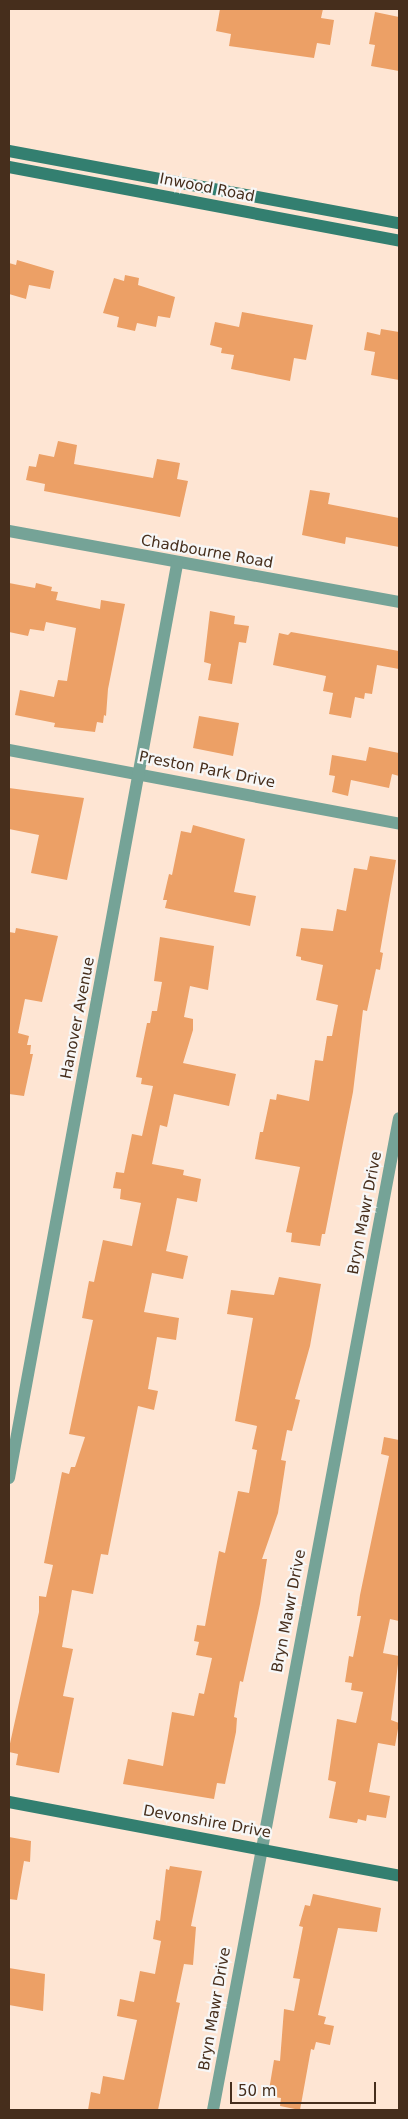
<!DOCTYPE html>
<html>
<head>
<meta charset="utf-8">
<style>
  body { margin:0 }
  #map { position:relative; width:408px; height:2119px; overflow:hidden; background:#fee5d3; font-family:"DejaVu Sans",sans-serif }
  div>[style] { position:absolute }
  [style*='--x'] { left:calc(var(--x)*1px); top:calc(var(--y)*1px); width:calc(var(--w)*1px); rotate:calc(var(--a)*1deg) }
  .building>* { inset:0; background:#eca066 }
  .street>* { height:12px; margin:-6px; padding:0 6px; transform-origin:6px; border-radius:6px; background:#75a397 }
  .secondary>* { height:12px; margin:-6px; padding:0 6px; transform-origin:6px; border-radius:6px; background:#337f70 }
  span { translate:-50% -50%; white-space:nowrap; text-align:center; line-height:1.15; -webkit-text-stroke:4.5px #f7f7f7; paint-order:stroke }
  .street-label { font-size:15px; color:#462e1c }
  .frame { position:absolute; inset:0; border:10px solid #462e1c; pointer-events:none }
  .scale { position:absolute; left:230px; top:2082px; width:146px; height:22px; box-sizing:border-box; border:2px solid #462e1c; border-top:0; padding-left:6px; font-size:15px; line-height:18px; white-space:nowrap; color:#462e1c; -webkit-text-stroke:4px #f7f7f7; paint-order:stroke }
</style>
</head>
<body>
<div id="map">
  <div class="building">
    <div style="clip-path:polygon(220px 9px,323px 9px,321px 18px,334px 20px,330px 45px,317px 43px,314px 58px,229px 46px,231px 34px,216px 31px)"></div>
    <div style="clip-path:polygon(375px 12px,399px 17px,399px 71px,371px 66px,375px 45px,369px 44px)"></div>
    <div style="clip-path:polygon(17px 260px,54px 271px,50px 289px,29px 285px,26px 299px,9px 294px,9px 263px,16px 265px)"></div>
    <div style="clip-path:polygon(125px 275px,139px 278px,138px 285px,175px 297px,170px 318px,158px 316px,156px 327px,137px 323px,135px 331px,117px 327px,119px 317px,103px 313px,114px 278px,124px 281px)"></div>
    <div style="clip-path:polygon(242px 312px,313px 325px,306px 360px,294px 358px,290px 381px,231px 369px,234px 355px,221px 353px,222px 348px,210px 345px,215px 322px,239px 327px)"></div>
    <div style="clip-path:polygon(381px 329px,399px 332px,399px 380px,371px 375px,375px 352px,364px 350px,367px 332px,380px 335px)"></div>
    <div style="clip-path:polygon(58px 441px,77px 445px,74px 464px,153px 478px,157px 459px,180px 463px,177px 479px,188px 481px,180px 517px,44px 491px,45px 484px,26px 480px,29px 466px,36px 467px,39px 454px,54px 457px)"></div>
    <div style="clip-path:polygon(310px 490px,330px 493px,328px 504px,399px 518px,399px 547px,346px 537px,345px 544px,302px 535px)"></div>
    <div style="clip-path:polygon(9px 583px,35px 588px,36px 583px,52px 587px,51px 591px,58px 592px,56px 600px,100px 609px,101px 600px,125px 604px,108px 689px,106px 716px,104px 715px,103px 723px,97px 722px,95px 732px,54px 727px,55px 723px,15px 715px,20px 690px,54px 697px,58px 680px,67px 681px,76px 628px,46px 622px,44px 631px,30px 629px,28px 636px,9px 632px)"></div>
    <div style="clip-path:polygon(210px 611px,235px 616px,234px 624px,249px 626px,246px 643px,239px 642px,232px 684px,208px 680px,211px 664px,204px 662px)"></div>
    <div style="clip-path:polygon(291px 632px,399px 651px,399px 669px,377px 665px,372px 694px,365px 693px,364px 699px,355px 697px,351px 718px,329px 714px,333px 693px,323px 691px,326px 676px,273px 665px,279px 633px,288px 635px)"></div>
    <div style="clip-path:polygon(199px 716px,239px 723px,233px 756px,193px 748px)"></div>
    <div style="clip-path:polygon(369px 747px,399px 753px,399px 776px,392px 774px,389px 788px,351px 780px,348px 796px,332px 792px,335px 776px,329px 775px,332px 755px,366px 761px)"></div>
    <div style="clip-path:polygon(9px 788px,84px 798px,67px 880px,31px 873px,39px 835px,9px 829px)"></div>
    <div style="clip-path:polygon(193px 825px,245px 839px,234px 892px,256px 896px,250px 926px,165px 908px,167px 900px,163px 900px,169px 874px,172px 875px,181px 831px,191px 833px)"></div>
    <div style="clip-path:polygon(370px 856px,396px 860px,380px 952px,383px 953px,380px 970px,376px 969px,367px 1011px,363px 1010px,353px 1092px,325px 1234px,322px 1234px,320px 1246px,291px 1242px,292px 1233px,286px 1232px,300px 1167px,255px 1159px,260px 1132px,263px 1132px,270px 1099px,276px 1100px,277px 1094px,309px 1101px,315px 1060px,323px 1061px,327px 1036px,332px 1036px,338px 1005px,316px 1000px,323px 965px,301px 960px,301px 957px,296px 956px,301px 928px,333px 931px,337px 909px,346px 911px,354px 868px,367px 870px)"></div>
    <div style="clip-path:polygon(16px 928px,58px 936px,42px 1002px,25px 999px,18px 1033px,29px 1036px,27px 1045px,31px 1045px,30px 1054px,33px 1054px,24px 1096px,9px 1094px,9px 932px,15px 933px)"></div>
    <div style="clip-path:polygon(160px 937px,214px 946px,208px 990px,190px 986px,184px 1017px,193px 1019px,193px 1030px,183px 1063px,236px 1074px,229px 1106px,174px 1094px,167px 1127px,160px 1125px,152px 1164px,184px 1170px,183px 1175px,201px 1179px,197px 1202px,177px 1198px,170px 1233px,166px 1251px,188px 1256px,183px 1279px,152px 1273px,144px 1312px,179px 1318px,176px 1340px,157px 1337px,148px 1389px,158px 1391px,154px 1410px,138px 1406px,108px 1555px,101px 1554px,93px 1594px,72px 1590px,62px 1647px,73px 1649px,63px 1696px,74px 1698px,59px 1773px,16px 1765px,18px 1754px,9px 1752px,9px 1748px,39px 1612px,39px 1596px,46px 1597px,53px 1565px,44px 1563px,62px 1472px,69px 1474px,71px 1467px,75px 1467px,85px 1437px,69px 1434px,93px 1320px,82px 1318px,89px 1281px,94px 1282px,103px 1240px,132px 1246px,141px 1203px,120px 1199px,121px 1189px,113px 1188px,116px 1172px,124px 1173px,132px 1134px,142px 1136px,153px 1086px,141px 1084px,142px 1078px,136px 1077px,147px 1023px,150px 1023px,152px 1011px,157px 1011px,162px 982px,154px 981px)"></div>
    <div style="clip-path:polygon(279px 1277px,321px 1284px,310px 1346px,295px 1399px,300px 1400px,292px 1431px,287px 1430px,281px 1460px,286px 1461px,278px 1513px,262px 1559px,267px 1559px,260px 1604px,243px 1682px,240px 1681px,234px 1717px,237px 1718px,236px 1732px,225px 1784px,217px 1783px,214px 1799px,123px 1784px,128px 1759px,163px 1766px,172px 1712px,194px 1716px,199px 1693px,204px 1694px,212px 1658px,196px 1655px,199px 1642px,194px 1641px,197px 1625px,205px 1626px,219px 1551px,225px 1553px,238px 1491px,249px 1493px,257px 1450px,252px 1449px,257px 1426px,235px 1421px,253px 1318px,227px 1314px,231px 1290px,274px 1295px)"></div>
    <div style="clip-path:polygon(384px 1437px,399px 1440px,399px 1621px,390px 1619px,383px 1653px,399px 1656px,391px 1720px,399px 1723px,395px 1746px,378px 1743px,369px 1792px,390px 1796px,386px 1818px,367px 1815px,366px 1821px,358px 1819px,357px 1823px,329px 1818px,336px 1782px,328px 1780px,337px 1719px,356px 1723px,363px 1692px,351px 1690px,352px 1683px,345px 1682px,349px 1656px,353px 1657px,361px 1616px,357px 1616px,360px 1595px,389px 1456px,381px 1454px)"></div>
    <div style="clip-path:polygon(9px 1837px,31px 1841px,30px 1862px,24px 1861px,17px 1900px,9px 1899px)"></div>
    <div style="clip-path:polygon(170px 1866px,202px 1871px,191px 1926px,196px 1927px,193px 1965px,184px 1964px,176px 2002px,180px 2003px,158px 2110px,88px 2110px,91px 2092px,100px 2094px,103px 2076px,124px 2080px,137px 2020px,117px 2016px,120px 1999px,134px 2002px,140px 1971px,155px 1974px,161px 1941px,153px 1939px,156px 1920px,160px 1921px,166px 1869px,169px 1870px)"></div>
    <div style="clip-path:polygon(313px 1894px,381px 1908px,377px 1932px,338px 1928px,318px 2015px,326px 2017px,324px 2024px,334px 2026px,330px 2045px,316px 2042px,314px 2050px,311px 2049px,300px 2110px,280px 2106px,281px 2098px,268px 2096px,274px 2060px,280px 2061px,284px 2009px,294px 2011px,300px 1979px,293px 1978px,303px 1927px,299px 1926px,305px 1905px,310px 1906px)"></div>
    <div style="clip-path:polygon(9px 1968px,45px 1974px,43px 2011px,9px 2005px)"></div>
  </div>
  <div class="street">
    <div style="--x:9;--y:531;--w:396;--a:10.3"></div>
    <div style="--x:9;--y:750;--w:397;--a:10.7"></div>
    <div style="--x:9;--y:1478;--w:929;--a:-79.58"></div>
    <div style="--x:213;--y:2110;--w:1009;--a:-79.38"></div>
  </div>
  <div class="secondary">
    <div style="--x:9;--y:151;--w:397;--a:10.5"></div>
    <div style="--x:9;--y:167;--w:397;--a:10.7"></div>
    <div style="--x:9;--y:1802;--w:397;--a:10.7"></div>
  </div>
  <div class="street-label">
    <span style="left:207px;top:188px;rotate:11deg">Inwood Road</span>
    <span style="left:207px;top:552px;rotate:10deg">Chadbourne Road</span>
    <span style="left:207px;top:770px;rotate:11deg">Preston Park Drive</span>
    <span style="left:78px;top:1018px;rotate:-79deg">Hanover Avenue</span>
    <span style="left:365px;top:1213px;rotate:-79deg">Bryn Mawr Drive</span>
    <span style="left:289px;top:1611px;rotate:-79deg">Bryn Mawr Drive</span>
    <span style="left:207px;top:1822px;rotate:10deg">Devonshire Drive</span>
    <span style="left:215px;top:2009px;rotate:-80deg">Bryn Mawr Drive</span>
  </div>
  <div class="frame"></div>
  <div class="scale">50 m</div>
</div>
</body>
</html>
